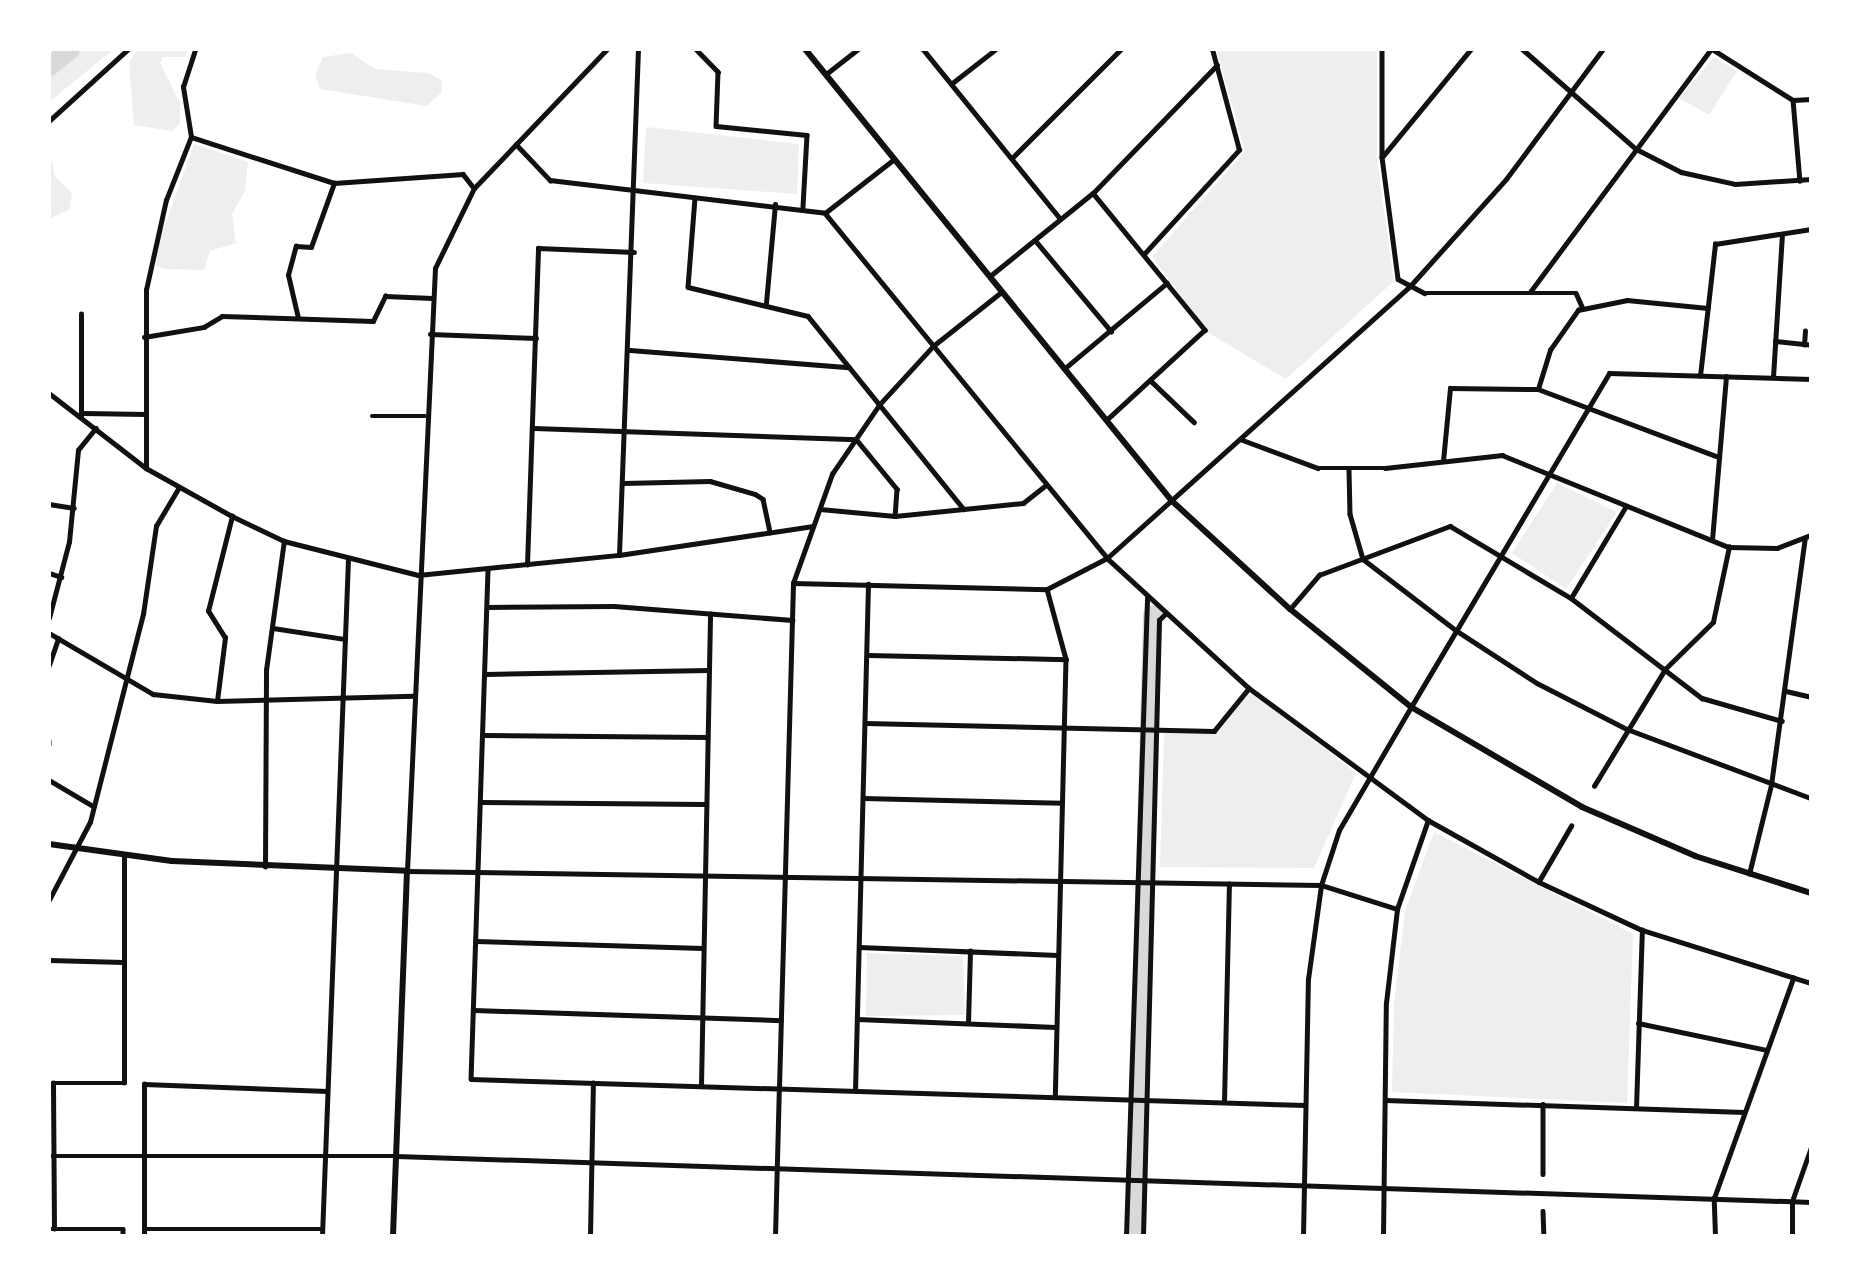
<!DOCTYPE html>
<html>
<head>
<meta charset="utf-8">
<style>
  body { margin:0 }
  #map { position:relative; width:1860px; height:1285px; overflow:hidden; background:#fff; font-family:Signika,sans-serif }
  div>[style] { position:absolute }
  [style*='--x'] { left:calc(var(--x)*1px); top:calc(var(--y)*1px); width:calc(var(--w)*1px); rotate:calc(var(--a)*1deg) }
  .green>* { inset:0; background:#eee }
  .river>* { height:19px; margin:-9.5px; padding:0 9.5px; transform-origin:9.5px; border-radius:9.5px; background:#d9d9d9 }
  .minor>* { height:4.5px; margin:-2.25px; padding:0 2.25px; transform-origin:2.25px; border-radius:2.25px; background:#111 }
  .tertiary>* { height:5px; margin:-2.5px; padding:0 2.5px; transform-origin:2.5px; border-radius:2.5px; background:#111 }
  .secondary>* { height:6px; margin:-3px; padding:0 3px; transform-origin:3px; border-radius:3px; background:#111 }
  span { translate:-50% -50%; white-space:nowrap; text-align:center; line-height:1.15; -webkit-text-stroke:5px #fff; paint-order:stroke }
  .frame { position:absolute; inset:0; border:51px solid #fff; pointer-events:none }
</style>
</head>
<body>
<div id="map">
  <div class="green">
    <div style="clip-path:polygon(49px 49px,114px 49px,49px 102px)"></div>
    <div style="clip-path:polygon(138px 49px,188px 49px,185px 57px,163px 57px,160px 63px,180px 103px,180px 123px,172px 131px,134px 125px,129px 63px)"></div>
    <div style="clip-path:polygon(1216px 49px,1377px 49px,1377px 160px,1394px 281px,1286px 379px,1209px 333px,1152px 257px,1245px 151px)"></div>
    <div style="clip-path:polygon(351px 53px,375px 69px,428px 73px,441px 80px,442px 92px,427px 106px,320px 89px,315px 75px,323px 57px)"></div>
    <div style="clip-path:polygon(1714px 57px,1737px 71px,1709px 115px,1679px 98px)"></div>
    <div style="clip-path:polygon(646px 127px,799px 144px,797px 194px,643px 183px)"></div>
    <div style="clip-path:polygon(194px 144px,248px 162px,245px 191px,232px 214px,236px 243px,210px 251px,204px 270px,165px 269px,156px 266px,159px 241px)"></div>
    <div style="clip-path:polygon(49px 148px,55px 177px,72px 193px,70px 209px,49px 219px)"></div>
    <div style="clip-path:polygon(1557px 483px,1617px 512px,1566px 589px,1512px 553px)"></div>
    <div style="clip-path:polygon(1250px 692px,1356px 773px,1314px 868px,1160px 867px,1164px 732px,1217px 733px)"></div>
    <div style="clip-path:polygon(1434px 832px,1633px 934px,1627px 1103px,1392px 1092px,1394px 1004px,1405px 911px)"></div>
    <div style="clip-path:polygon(867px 953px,963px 956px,965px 1015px,866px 1016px)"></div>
  </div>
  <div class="river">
    <div style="--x:49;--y:66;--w:27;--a:-39"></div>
    <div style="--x:1135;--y:1236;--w:622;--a:-88.43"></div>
  </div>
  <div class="minor">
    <div style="--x:696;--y:49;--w:32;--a:46"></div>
    <div style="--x:718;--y:72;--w:54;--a:92.1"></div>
    <div style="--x:716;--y:126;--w:91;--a:5.6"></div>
    <div style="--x:807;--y:135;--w:72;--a:93.2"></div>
    <div style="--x:923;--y:49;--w:218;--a:51"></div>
    <div style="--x:1382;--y:49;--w:108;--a:90"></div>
    <div style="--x:1382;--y:157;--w:123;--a:82.5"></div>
    <div style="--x:1398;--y:279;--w:30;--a:28"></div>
    <div style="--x:1424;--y:293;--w:152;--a:0"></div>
    <div style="--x:1576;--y:293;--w:17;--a:66"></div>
    <div style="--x:1712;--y:49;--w:96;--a:32.2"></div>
    <div style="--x:1793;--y:100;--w:18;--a:-3"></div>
    <div style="--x:951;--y:84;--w:57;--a:-37.9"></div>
    <div style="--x:1793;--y:100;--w:81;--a:85.1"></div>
    <div style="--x:49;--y:121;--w:107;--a:-42.3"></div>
    <div style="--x:191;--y:137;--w:150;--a:17.8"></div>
    <div style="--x:334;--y:183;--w:129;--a:-4"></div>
    <div style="--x:463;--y:174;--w:18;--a:52"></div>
    <div style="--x:516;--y:144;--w:50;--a:46.6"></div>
    <div style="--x:550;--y:180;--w:277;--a:6.8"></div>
    <div style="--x:825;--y:213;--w:446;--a:50.7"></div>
    <div style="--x:1107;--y:558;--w:193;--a:42.5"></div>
    <div style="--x:1249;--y:688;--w:222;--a:36.4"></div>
    <div style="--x:1428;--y:820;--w:127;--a:29.2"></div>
    <div style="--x:1539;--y:882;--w:114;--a:25"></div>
    <div style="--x:1642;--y:930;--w:177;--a:17.4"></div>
    <div style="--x:1383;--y:156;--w:139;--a:-50.6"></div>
    <div style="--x:1012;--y:158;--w:154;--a:-45"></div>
    <div style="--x:1093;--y:193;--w:177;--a:50.7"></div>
    <div style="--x:1205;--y:330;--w:133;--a:137.4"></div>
    <div style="--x:695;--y:198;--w:89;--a:94.5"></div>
    <div style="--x:688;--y:287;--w:123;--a:13.6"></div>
    <div style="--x:808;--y:316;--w:248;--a:51.1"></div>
    <div style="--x:825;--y:213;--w:86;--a:-37.9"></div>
    <div style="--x:1035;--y:240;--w:119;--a:50.1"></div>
    <div style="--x:1144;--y:254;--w:141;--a:-47.6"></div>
    <div style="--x:1239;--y:150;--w:105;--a:-105"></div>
    <div style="--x:990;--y:276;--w:132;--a:-38.9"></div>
    <div style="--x:1093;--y:193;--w:178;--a:-45.9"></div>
    <div style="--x:1530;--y:292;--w:303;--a:-53.3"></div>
    <div style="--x:766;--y:303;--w:99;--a:-84.8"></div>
    <div style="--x:298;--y:318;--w:44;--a:-103.1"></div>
    <div style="--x:288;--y:275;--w:30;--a:-75"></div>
    <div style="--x:296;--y:246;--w:15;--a:4"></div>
    <div style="--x:311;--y:247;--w:68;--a:-70.2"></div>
    <div style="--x:430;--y:334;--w:106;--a:2.2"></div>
    <div style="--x:144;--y:337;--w:61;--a:-9.5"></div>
    <div style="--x:204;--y:327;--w:21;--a:-31"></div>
    <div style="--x:222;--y:316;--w:151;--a:1.9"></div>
    <div style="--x:373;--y:321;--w:28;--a:-64"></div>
    <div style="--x:385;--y:296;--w:47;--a:2.4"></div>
    <div style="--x:1775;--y:341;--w:36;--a:6"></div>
    <div style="--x:1804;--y:345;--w:14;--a:-86"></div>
    <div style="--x:630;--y:350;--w:219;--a:4.5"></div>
    <div style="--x:1064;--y:369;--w:134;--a:-39.9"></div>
    <div style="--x:1700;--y:376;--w:133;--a:-83.5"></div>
    <div style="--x:1715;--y:244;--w:97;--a:-8.9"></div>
    <div style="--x:1773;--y:377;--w:143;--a:-86.4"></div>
    <div style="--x:1150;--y:380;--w:61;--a:43.7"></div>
    <div style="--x:1538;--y:389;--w:41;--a:-72.9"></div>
    <div style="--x:1550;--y:350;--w:49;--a:-55"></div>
    <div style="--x:1578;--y:310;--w:50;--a:-11.5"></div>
    <div style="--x:1627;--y:300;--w:81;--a:5.6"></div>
    <div style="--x:49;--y:393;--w:123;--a:37.7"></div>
    <div style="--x:146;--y:468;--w:98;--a:29.2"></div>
    <div style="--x:232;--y:516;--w:58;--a:25.7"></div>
    <div style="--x:284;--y:541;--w:138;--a:14.2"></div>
    <div style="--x:418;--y:575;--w:202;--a:-5.7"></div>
    <div style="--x:619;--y:555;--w:196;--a:-8.5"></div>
    <div style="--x:84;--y:413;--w:61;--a:0.9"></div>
    <div style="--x:81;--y:416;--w:102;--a:-90"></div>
    <div style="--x:372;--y:416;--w:53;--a:0"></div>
    <div style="--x:534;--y:428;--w:322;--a:2"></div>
    <div style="--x:856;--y:439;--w:65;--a:50.6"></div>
    <div style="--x:897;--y:489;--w:27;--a:94"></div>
    <div style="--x:1240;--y:439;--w:83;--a:20.4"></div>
    <div style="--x:1318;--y:468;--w:67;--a:0"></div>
    <div style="--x:1385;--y:468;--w:118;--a:-6.3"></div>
    <div style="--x:1502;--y:455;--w:245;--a:22.1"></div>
    <div style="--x:1729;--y:547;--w:48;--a:1.2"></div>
    <div style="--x:1777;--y:548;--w:36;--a:-21"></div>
    <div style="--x:1443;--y:461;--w:73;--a:-84.5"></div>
    <div style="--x:1450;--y:388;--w:88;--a:0.7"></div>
    <div style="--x:1538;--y:389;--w:193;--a:20.6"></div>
    <div style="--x:146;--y:468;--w:178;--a:-90"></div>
    <div style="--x:146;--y:290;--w:92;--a:-77.5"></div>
    <div style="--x:166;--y:200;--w:68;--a:-68.4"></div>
    <div style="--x:191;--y:137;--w:51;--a:-99.1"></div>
    <div style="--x:183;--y:87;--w:40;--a:-72"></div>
    <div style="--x:1349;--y:470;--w:44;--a:88.7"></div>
    <div style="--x:1350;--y:514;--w:47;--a:73.9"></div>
    <div style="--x:1363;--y:559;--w:118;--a:37.5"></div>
    <div style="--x:1457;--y:631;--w:95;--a:33"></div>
    <div style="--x:1537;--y:683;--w:101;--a:27.1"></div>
    <div style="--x:1627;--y:729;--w:197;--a:20.6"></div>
    <div style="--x:623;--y:483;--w:87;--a:-1.3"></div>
    <div style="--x:710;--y:481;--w:47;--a:16.1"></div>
    <div style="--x:755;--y:494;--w:9;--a:32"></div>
    <div style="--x:763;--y:499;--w:34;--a:78"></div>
    <div style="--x:49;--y:504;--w:25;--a:9"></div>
    <div style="--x:820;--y:509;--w:75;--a:5.3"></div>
    <div style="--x:895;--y:516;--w:129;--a:-5.8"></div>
    <div style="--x:1023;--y:503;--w:29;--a:-38"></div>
    <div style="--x:1712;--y:540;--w:164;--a:-85.1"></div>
    <div style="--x:619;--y:555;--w:506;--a:-87.85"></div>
    <div style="--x:527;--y:565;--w:317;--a:-88"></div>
    <div style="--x:538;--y:248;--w:96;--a:2.4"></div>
    <div style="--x:488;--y:570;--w:509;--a:91.91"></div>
    <div style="--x:471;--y:1079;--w:834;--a:1.79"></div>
    <div style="--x:49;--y:573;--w:13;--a:18"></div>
    <div style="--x:1047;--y:589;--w:73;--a:74.8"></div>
    <div style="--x:1066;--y:659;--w:438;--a:91.4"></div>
    <div style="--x:1571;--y:598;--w:107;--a:-59.1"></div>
    <div style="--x:487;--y:607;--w:127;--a:-0.5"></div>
    <div style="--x:614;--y:606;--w:179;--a:4.5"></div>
    <div style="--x:1290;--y:609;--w:45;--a:-49.5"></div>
    <div style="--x:1319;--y:575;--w:140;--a:-20.5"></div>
    <div style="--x:1450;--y:526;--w:141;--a:30.8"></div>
    <div style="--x:1571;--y:598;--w:165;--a:37.4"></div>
    <div style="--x:1702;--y:698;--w:83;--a:16"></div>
    <div style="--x:49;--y:618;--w:79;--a:-75.3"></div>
    <div style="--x:69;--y:542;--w:92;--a:-84.4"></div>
    <div style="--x:78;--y:450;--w:28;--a:-51"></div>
    <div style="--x:273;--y:628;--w:73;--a:8.7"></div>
    <div style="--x:49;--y:633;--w:121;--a:30.4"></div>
    <div style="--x:153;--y:694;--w:64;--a:6.2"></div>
    <div style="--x:217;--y:701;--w:196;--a:-1.5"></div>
    <div style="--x:868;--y:655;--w:198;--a:1.2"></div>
    <div style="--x:49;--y:665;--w:28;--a:-71"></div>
    <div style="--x:486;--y:674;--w:223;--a:-1"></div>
    <div style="--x:1786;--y:691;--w:26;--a:13"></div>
    <div style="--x:217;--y:701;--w:64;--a:-82.8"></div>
    <div style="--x:225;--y:638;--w:32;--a:-122"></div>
    <div style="--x:208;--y:611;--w:98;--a:-75.8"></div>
    <div style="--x:1411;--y:707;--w:388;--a:-59.3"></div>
    <div style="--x:1609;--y:373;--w:202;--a:1.7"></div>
    <div style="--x:865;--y:723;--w:349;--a:1.3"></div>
    <div style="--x:1214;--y:731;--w:55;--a:-50.9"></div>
    <div style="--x:484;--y:735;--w:223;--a:0.5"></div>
    <div style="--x:49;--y:741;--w:3;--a:90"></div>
    <div style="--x:49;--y:780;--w:51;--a:30.6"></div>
    <div style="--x:1594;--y:786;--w:137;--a:-58.7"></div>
    <div style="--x:1665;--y:669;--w:67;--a:-44.4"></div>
    <div style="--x:1713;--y:622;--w:77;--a:-78"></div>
    <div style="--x:863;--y:798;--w:199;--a:1.4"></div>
    <div style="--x:481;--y:802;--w:223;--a:0.5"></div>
    <div style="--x:265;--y:867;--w:197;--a:-89.7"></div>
    <div style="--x:266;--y:670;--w:130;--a:-82.1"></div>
    <div style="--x:1749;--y:874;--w:92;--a:-76.1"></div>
    <div style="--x:1771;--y:785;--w:249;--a:-82.2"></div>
    <div style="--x:1539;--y:881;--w:64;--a:-59.8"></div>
    <div style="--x:1321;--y:885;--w:80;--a:17.5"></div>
    <div style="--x:49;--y:900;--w:88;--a:-62.3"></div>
    <div style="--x:90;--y:822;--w:215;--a:-75.7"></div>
    <div style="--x:143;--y:614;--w:89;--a:-81.6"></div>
    <div style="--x:156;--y:526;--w:43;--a:-59.3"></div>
    <div style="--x:476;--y:941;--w:226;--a:1.8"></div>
    <div style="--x:859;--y:947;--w:198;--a:2.3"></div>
    <div style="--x:49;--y:960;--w:74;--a:1.5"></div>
    <div style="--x:474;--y:1010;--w:307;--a:1.9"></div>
    <div style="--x:857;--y:1019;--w:198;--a:2.3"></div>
    <div style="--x:968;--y:1023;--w:72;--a:-88.4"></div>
    <div style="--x:1638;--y:1023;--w:132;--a:11.8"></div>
    <div style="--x:701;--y:1086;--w:472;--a:-88.9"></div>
    <div style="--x:779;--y:1088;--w:505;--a:-88.41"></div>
    <div style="--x:793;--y:583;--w:116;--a:-70.3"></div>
    <div style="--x:832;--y:474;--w:83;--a:-55.7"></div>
    <div style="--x:879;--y:405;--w:80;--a:-47.5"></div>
    <div style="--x:933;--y:346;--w:85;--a:-38.3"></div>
    <div style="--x:855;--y:1091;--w:507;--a:-88.53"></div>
    <div style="--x:1385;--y:1100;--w:359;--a:1.9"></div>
    <div style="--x:1224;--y:1102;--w:218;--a:-88.7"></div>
    <div style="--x:1543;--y:1104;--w:70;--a:90"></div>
    <div style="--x:1636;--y:1108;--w:178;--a:-88.1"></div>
    <div style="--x:49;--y:1156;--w:347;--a:0"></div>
    <div style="--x:1543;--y:1211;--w:25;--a:88"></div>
    <div style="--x:49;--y:1229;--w:74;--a:0"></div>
    <div style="--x:123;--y:1229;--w:7;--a:90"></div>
    <div style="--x:54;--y:1229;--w:146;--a:-90.4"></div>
    <div style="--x:53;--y:1083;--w:71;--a:0"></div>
    <div style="--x:124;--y:1083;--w:227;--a:-90"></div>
    <div style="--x:144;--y:1229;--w:178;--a:0"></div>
    <div style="--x:144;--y:1236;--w:152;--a:-90"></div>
    <div style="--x:144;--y:1084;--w:183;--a:2.2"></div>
    <div style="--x:322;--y:1236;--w:678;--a:-87.8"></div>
    <div style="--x:590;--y:1236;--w:153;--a:-88.9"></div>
    <div style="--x:1126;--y:1236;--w:638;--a:-88.11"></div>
    <div style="--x:1143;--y:1236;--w:616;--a:-88.51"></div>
    <div style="--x:1159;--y:620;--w:8;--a:-45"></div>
    <div style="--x:1383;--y:1236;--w:233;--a:-89.3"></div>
    <div style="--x:1386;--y:1003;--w:95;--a:-83.3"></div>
    <div style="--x:1397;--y:909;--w:94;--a:-70.8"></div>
    <div style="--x:1715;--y:1236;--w:38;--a:-92"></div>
    <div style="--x:1714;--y:1198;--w:234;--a:-70.2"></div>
  </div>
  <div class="tertiary">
    <div style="--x:607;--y:49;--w:192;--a:133.7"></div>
    <div style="--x:474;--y:188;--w:89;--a:116"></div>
    <div style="--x:435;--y:268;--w:604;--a:92.66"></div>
    <div style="--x:407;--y:871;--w:914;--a:0.88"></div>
    <div style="--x:1522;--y:49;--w:152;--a:41.3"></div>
    <div style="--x:1636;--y:149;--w:51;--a:27.1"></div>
    <div style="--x:1681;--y:172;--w:55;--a:12.5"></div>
    <div style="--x:1735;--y:184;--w:76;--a:-3.8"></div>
    <div style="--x:826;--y:74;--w:41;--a:-38"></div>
    <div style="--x:793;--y:583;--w:254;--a:1.4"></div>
    <div style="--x:1047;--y:589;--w:68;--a:-27.3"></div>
    <div style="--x:1107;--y:558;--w:407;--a:-41.9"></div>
    <div style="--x:1410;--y:286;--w:144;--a:-48.1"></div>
    <div style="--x:1506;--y:179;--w:162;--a:-53.3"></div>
    <div style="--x:396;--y:1156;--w:1416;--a:1.86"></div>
    <div style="--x:775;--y:1236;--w:148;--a:-88.5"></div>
    <div style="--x:1303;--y:1236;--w:257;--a:-88.9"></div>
    <div style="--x:1308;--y:979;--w:95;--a:-82.1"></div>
    <div style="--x:1321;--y:885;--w:58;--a:-71.9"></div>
    <div style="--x:1339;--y:830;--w:143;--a:-59.7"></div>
    <div style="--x:1792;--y:1236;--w:35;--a:-90"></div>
    <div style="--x:1792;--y:1201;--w:57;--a:-70.6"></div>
  </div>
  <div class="secondary">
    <div style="--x:805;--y:49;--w:582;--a:50.93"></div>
    <div style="--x:1172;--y:501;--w:160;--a:42.5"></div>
    <div style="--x:1290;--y:609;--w:156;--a:39"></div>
    <div style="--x:1411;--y:707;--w:198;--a:30.3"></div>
    <div style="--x:1582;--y:807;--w:123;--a:23.4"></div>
    <div style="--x:1695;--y:856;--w:122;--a:17.7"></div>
    <div style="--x:49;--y:844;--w:124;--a:7.9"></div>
    <div style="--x:172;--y:861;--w:235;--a:2.4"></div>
    <div style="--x:407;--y:871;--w:365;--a:92.2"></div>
  </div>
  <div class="frame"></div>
</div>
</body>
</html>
